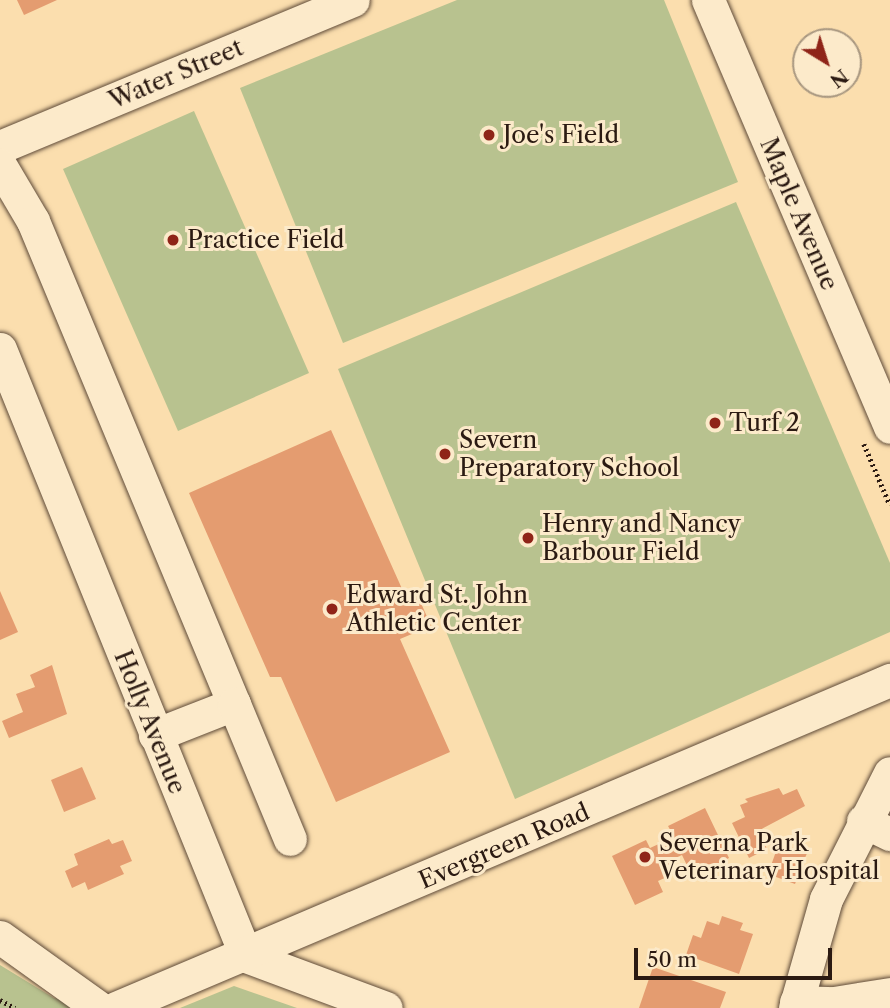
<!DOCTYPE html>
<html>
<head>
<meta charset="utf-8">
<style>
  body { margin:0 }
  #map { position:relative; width:890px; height:1008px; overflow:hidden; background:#fbdeae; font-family:"Libre Caslon Text",serif }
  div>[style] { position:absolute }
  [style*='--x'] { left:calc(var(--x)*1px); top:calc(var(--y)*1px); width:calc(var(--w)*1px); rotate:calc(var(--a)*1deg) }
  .green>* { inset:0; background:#b8c28f }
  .building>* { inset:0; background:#e49c70 }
  .path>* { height:4.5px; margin-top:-2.25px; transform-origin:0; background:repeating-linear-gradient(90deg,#2b1a12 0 2px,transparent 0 5.5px) }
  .roads { filter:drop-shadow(0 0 2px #5f4b39) drop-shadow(0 0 2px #5f4b39) }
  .minor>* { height:33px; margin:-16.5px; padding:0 16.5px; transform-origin:16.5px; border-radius:16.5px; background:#fceaca }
  .dots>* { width:19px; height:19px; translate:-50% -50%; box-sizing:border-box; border:4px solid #fceaca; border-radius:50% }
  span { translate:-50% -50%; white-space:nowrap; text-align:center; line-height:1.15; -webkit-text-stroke:6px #fceaca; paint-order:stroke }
  .street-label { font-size:24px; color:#2b1a12 }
  .poi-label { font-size:24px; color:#2b1a12 }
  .left { translate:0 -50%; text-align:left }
  .north { position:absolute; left:792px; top:28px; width:70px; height:70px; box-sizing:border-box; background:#fceaca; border:2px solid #a89780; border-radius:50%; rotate:142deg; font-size:19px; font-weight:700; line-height:28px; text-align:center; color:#2b1a12 }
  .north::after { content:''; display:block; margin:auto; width:24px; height:32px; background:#8f2418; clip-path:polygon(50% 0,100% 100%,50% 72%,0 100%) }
  .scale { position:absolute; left:634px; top:948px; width:198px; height:32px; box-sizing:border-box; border:4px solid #2b1a12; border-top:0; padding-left:9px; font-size:21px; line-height:24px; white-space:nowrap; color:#2b1a12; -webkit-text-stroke:5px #fceaca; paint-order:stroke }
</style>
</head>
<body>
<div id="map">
  <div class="green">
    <div style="clip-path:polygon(457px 0,664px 0,738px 182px,343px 343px,240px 88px)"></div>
    <div style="clip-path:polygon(194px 111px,309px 373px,178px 431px,63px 169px)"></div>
    <div style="clip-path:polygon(736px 202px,890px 563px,890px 632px,515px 799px,338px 369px)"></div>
    <div style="clip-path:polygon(0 965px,54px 998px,122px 1008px,0 1008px)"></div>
    <div style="clip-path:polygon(234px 986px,297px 1008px,180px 1008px)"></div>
  </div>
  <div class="building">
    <div style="clip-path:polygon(17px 0,57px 0,24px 15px)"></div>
    <div style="clip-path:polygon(331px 430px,403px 591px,414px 587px,431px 626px,400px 639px,450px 752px,336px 802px,281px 677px,270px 677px,189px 493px)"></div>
    <div style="clip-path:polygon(0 591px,18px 632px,0 640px)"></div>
    <div style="clip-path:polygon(52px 665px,67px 714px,9px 738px,2px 721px,23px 712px,16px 694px,35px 687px,30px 675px)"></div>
    <div style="clip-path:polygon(82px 767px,96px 799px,64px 812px,51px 780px)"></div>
    <div style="clip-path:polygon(779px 788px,783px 795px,797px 789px,805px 806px,758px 831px,767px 849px,749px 858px,732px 823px,745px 817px,740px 805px,748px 802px,745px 799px)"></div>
    <div style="clip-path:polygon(705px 808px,729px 858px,692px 876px,682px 855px,673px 859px,678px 872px,658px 881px,663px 892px,635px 905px,612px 856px,646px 840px,650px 848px,674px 837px,668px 826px)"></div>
    <div style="clip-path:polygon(109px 839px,112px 844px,123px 840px,132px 861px,120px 866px,124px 874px,88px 890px,85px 882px,72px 888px,65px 871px,78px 865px,74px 854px)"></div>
    <div style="clip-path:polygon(779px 843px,807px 853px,795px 884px,768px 874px)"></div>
    <div style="clip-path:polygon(722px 916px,743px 923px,740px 930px,753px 934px,739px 974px,686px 955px,693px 935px,701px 938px,707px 921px,719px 925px)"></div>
    <div style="clip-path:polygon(653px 967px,726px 992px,720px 1008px,639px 1008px)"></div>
  </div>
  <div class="path">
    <div style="--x:864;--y:444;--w:66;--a:66.9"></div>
    <div style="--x:0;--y:1000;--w:17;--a:28"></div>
  </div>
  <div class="roads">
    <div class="minor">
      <div style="--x:708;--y:0;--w:464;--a:66.9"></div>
      <div style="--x:0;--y:147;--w:382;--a:-22.6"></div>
      <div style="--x:0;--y:165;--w:65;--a:59.5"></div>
      <div style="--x:33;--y:221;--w:523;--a:67.41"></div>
      <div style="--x:234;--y:704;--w:85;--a:158.6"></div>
      <div style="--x:0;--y:349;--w:655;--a:67.94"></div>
      <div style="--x:246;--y:956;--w:149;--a:20.4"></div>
      <div style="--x:234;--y:704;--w:146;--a:67.5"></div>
      <div style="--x:863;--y:821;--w:30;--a:26"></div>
      <div style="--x:0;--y:937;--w:122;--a:35.6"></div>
      <div style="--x:796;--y:1002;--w:38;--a:2"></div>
      <div style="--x:834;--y:1003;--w:57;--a:-9.1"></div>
      <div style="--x:116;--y:1008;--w:841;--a:-22.97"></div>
      <div style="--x:795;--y:1008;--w:113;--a:-74.1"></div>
      <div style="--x:826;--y:899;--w:141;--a:-63.1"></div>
    </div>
  </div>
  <div class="dots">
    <div style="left:489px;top:135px;background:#8f2418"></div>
    <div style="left:173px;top:240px;background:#8f2418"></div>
    <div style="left:715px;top:423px;background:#8f2418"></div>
    <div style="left:445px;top:454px;background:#8f2418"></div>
    <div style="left:528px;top:538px;background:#8f2418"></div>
    <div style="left:332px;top:609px;background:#8f2418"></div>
    <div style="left:645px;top:857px;background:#8f2418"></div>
  </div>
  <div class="street-label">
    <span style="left:176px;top:74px;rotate:-23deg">Water Street</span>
    <span style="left:799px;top:214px;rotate:67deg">Maple Avenue</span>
    <span style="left:150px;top:722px;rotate:68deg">Holly Avenue</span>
    <span style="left:504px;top:846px;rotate:-23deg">Evergreen Road</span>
  </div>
  <div class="poi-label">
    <span class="left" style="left:503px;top:135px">Joe's Field</span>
    <span class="left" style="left:187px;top:240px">Practice Field</span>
    <span class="left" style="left:729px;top:423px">Turf 2</span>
    <span class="left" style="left:459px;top:454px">Severn<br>Preparatory School</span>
    <span class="left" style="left:542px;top:538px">Henry and Nancy<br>Barbour Field</span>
    <span class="left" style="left:346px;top:609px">Edward St. John<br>Athletic Center</span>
    <span class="left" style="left:659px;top:857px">Severna Park<br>Veterinary Hospital</span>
  </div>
  <div class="north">N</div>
  <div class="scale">50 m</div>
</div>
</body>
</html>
